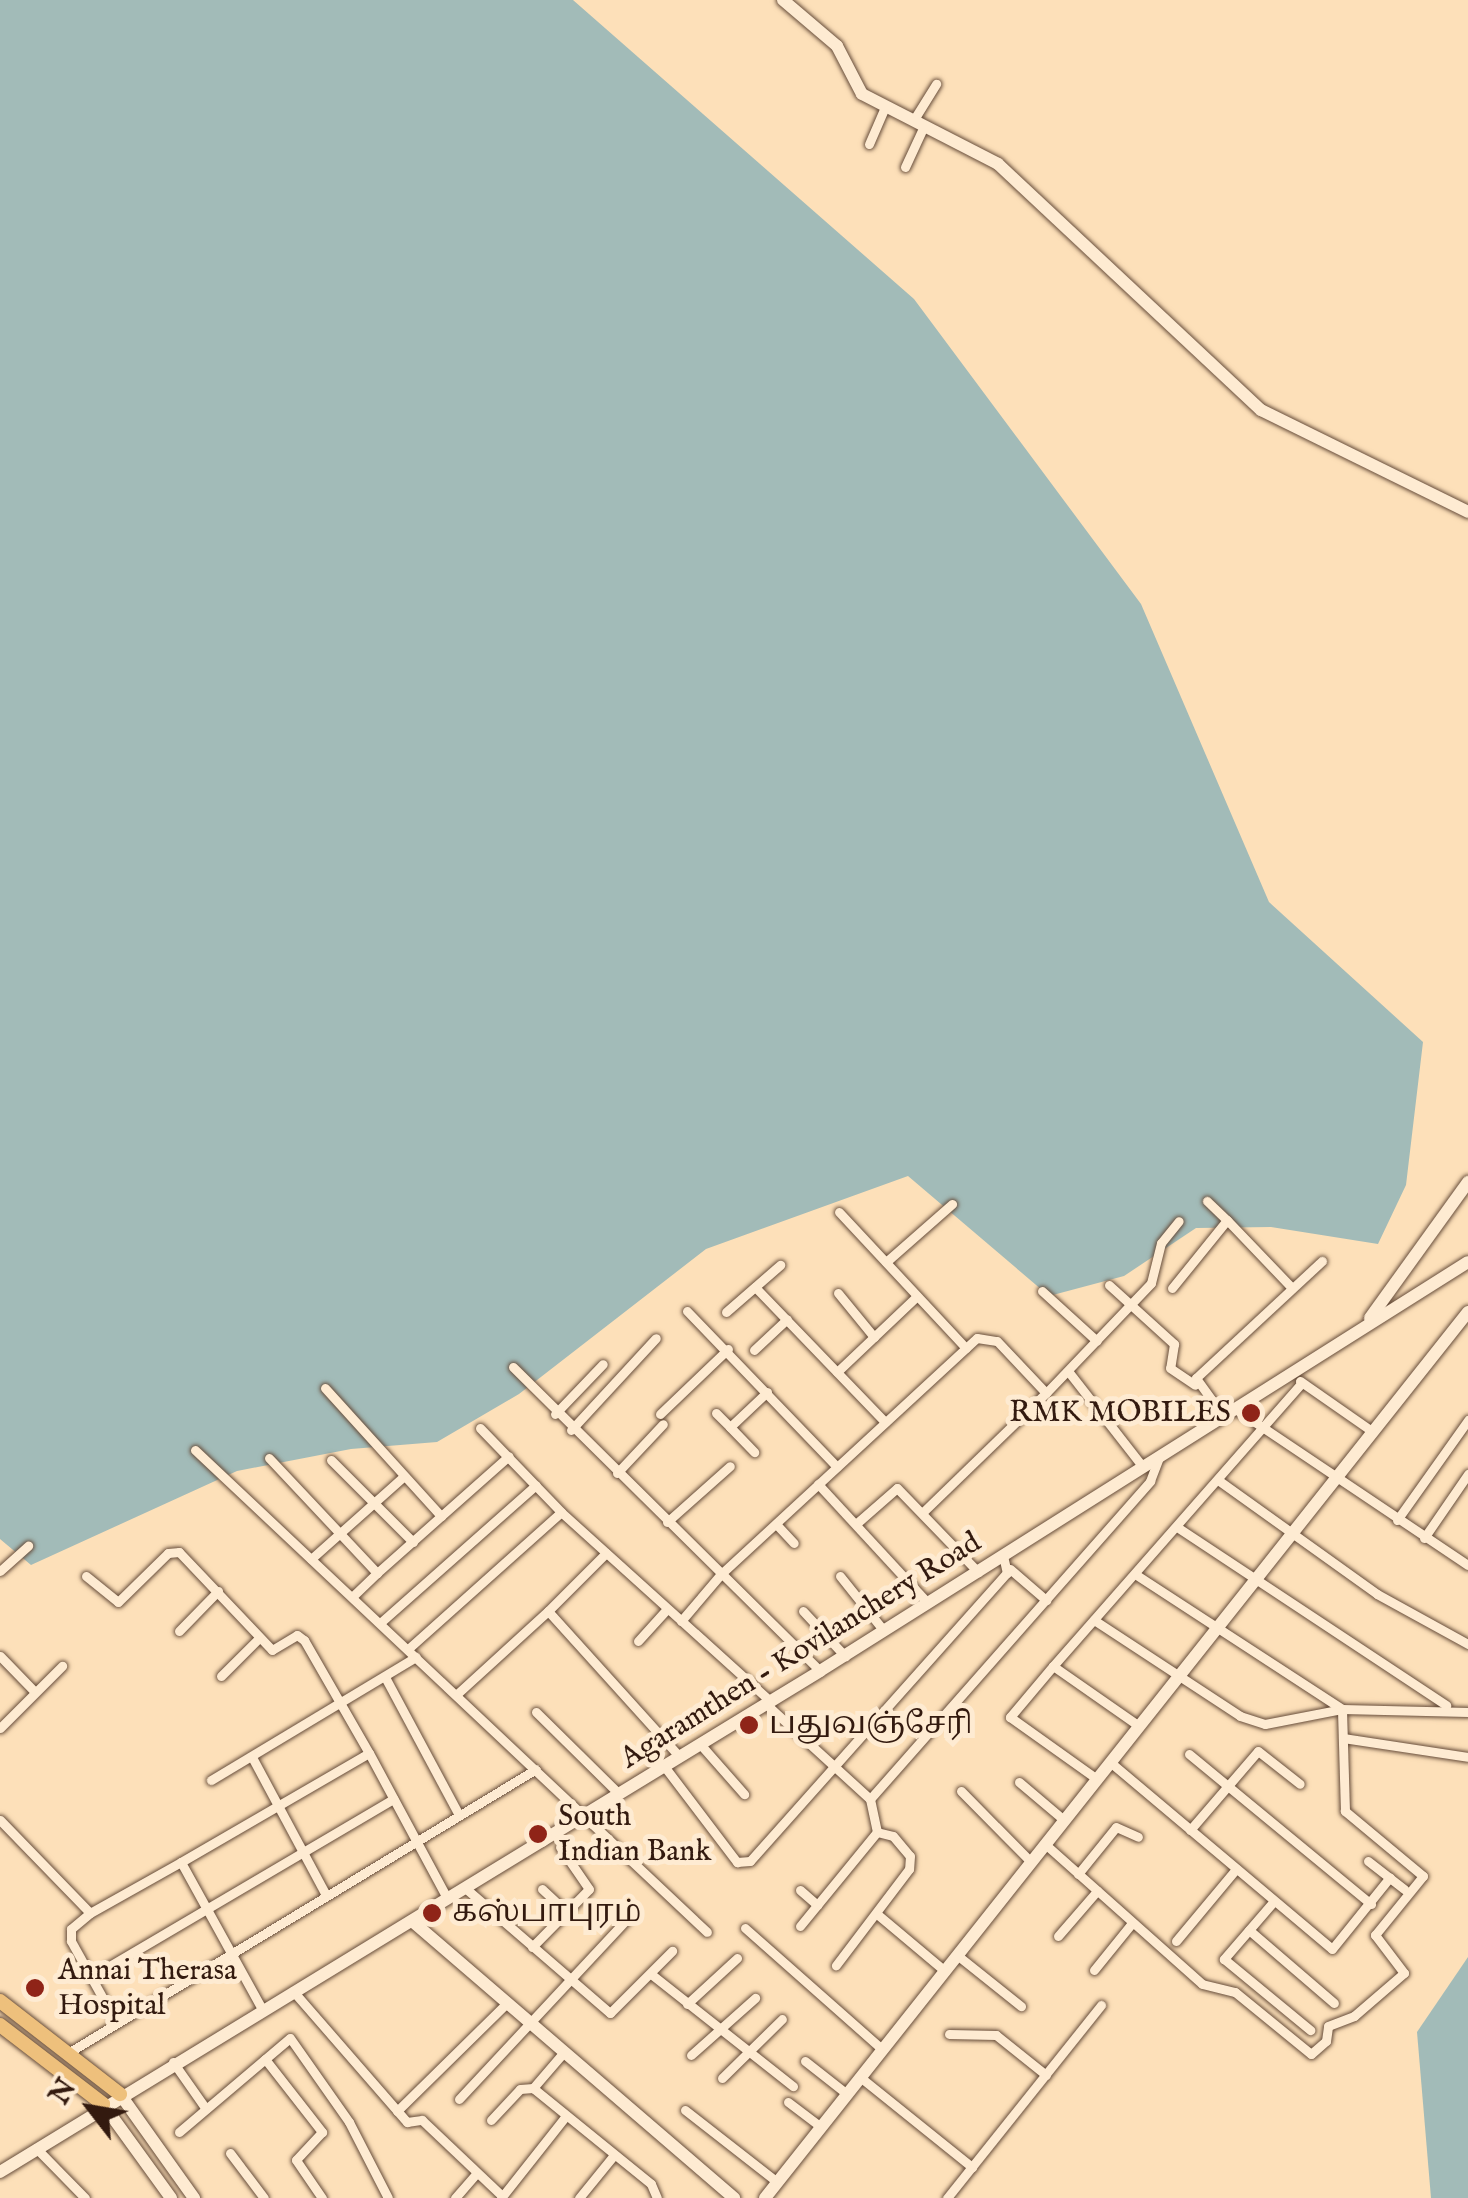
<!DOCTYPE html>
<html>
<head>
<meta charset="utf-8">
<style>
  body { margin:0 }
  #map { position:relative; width:1468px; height:2198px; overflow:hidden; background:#fde0b9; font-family:"IM FELL English","Noto Serif Tamil",serif }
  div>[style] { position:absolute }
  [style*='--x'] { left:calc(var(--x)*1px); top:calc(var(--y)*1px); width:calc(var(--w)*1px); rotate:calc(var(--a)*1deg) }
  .water>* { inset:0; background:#a2bbb8 }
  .roads { filter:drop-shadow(0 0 2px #664c3a) drop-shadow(0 0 2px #664c3a) }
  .street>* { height:9px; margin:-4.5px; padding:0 4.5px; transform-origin:4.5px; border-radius:4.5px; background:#feebd2 }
  .secondary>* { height:12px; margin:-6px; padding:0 6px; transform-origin:6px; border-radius:6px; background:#feebd2 }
  .primary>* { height:14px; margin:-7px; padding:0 7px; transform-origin:7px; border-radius:7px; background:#eec07c }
  .dots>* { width:28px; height:28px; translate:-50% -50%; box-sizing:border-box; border:5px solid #feebd2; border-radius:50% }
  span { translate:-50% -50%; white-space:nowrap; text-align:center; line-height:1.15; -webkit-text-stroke:10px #feebd2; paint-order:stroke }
  .poi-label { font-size:30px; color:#331a0f }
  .right { translate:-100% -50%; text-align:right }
  .left { translate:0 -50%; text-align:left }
  .street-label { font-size:30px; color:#331a0f }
  .north { position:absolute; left:40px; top:2058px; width:100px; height:100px; -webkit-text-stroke:8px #feebd2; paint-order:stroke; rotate:301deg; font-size:28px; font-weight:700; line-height:40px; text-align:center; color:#331a0f }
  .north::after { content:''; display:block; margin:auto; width:35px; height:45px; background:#331a0f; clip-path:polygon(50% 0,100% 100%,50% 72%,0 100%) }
</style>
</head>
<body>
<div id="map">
  <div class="water">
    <div style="clip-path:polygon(0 0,573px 0,914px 299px,1141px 604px,1269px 902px,1423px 1042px,1406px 1185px,1378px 1244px,1271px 1227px,1196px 1228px,1124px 1276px,1049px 1296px,908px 1176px,706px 1249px,519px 1394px,437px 1442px,351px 1449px,237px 1471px,31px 1565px,0 1539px)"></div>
    <div style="clip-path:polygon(1468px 1957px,1468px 2198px,1431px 2198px,1417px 2032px)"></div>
  </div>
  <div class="roads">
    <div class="street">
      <div style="--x:913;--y:121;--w:44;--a:-58.1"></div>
      <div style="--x:869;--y:144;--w:40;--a:-66.6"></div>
      <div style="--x:905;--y:167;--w:45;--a:-65.1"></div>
      <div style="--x:1207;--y:1201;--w:28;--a:44"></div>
      <div style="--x:839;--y:1212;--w:186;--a:47"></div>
      <div style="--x:886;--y:1262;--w:88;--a:-41.3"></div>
      <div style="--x:1109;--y:1285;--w:88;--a:42.2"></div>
      <div style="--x:1174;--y:1344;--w:24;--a:99"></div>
      <div style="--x:1170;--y:1368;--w:30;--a:34"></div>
      <div style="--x:755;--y:1287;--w:187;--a:46.1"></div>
      <div style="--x:1172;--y:1288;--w:87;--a:-51"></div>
      <div style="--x:1227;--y:1220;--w:94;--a:46.3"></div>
      <div style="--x:1042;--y:1291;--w:74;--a:42.3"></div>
      <div style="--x:838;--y:1293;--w:57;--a:50.7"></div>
      <div style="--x:687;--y:1311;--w:216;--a:46.1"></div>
      <div style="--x:726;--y:1312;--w:72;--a:-41"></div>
      <div style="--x:754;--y:1350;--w:45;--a:-43.2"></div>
      <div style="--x:513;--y:1367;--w:432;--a:44.7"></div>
      <div style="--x:1068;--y:1371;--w:122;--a:52"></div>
      <div style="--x:837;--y:1372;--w:110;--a:-43.5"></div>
      <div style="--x:1300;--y:1381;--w:89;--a:34.9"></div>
      <div style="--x:325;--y:1388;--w:173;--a:47.8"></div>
      <div style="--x:1237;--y:1410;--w:278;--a:33.9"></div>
      <div style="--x:716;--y:1413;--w:20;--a:45"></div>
      <div style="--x:730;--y:1427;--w:51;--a:-43.4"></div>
      <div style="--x:555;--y:1414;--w:69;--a:-46.2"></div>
      <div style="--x:660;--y:1414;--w:94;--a:-43.7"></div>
      <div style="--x:1224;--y:1417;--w:48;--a:-125.7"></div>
      <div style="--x:1196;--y:1378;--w:172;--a:-42.9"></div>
      <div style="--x:730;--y:1427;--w:35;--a:46"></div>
      <div style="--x:480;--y:1428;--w:117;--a:46"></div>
      <div style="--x:561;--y:1512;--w:282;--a:42.1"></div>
      <div style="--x:571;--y:1430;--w:125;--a:-47.3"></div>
      <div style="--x:195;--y:1450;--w:703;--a:43.27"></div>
      <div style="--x:269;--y:1458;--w:158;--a:46.8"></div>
      <div style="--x:377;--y:1573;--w:176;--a:-41.6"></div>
      <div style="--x:331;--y:1460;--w:116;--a:45"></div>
      <div style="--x:617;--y:1473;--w:67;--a:-46.8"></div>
      <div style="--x:1218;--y:1480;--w:196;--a:35.6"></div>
      <div style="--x:1377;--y:1594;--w:104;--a:28.8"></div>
      <div style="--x:818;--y:1484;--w:162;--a:47.3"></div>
      <div style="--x:922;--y:1513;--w:173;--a:-44.1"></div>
      <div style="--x:1397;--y:1520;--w:123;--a:-54.6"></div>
      <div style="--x:667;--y:1522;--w:84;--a:-41.6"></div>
      <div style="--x:857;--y:1523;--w:53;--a:-41.2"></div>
      <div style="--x:897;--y:1488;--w:117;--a:46"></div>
      <div style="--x:776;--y:1524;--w:26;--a:47"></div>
      <div style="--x:1177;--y:1527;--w:323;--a:33.5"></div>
      <div style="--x:1424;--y:1538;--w:78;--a:-55.5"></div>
      <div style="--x:311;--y:1559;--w:123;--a:-41.7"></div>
      <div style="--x:1010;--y:1569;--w:48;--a:40.7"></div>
      <div style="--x:0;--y:1571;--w:38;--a:-42"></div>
      <div style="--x:1135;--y:1574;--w:247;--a:33.1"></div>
      <div style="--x:86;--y:1576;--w:41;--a:39.1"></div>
      <div style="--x:118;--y:1602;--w:70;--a:-44.4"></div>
      <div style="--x:168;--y:1553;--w:11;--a:-5"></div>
      <div style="--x:179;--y:1552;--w:135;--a:46.5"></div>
      <div style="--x:272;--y:1650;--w:29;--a:-31"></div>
      <div style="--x:297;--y:1635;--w:9;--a:36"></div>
      <div style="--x:304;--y:1640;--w:130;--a:60.1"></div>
      <div style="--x:840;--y:1576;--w:70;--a:51.3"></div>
      <div style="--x:352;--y:1597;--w:35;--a:-44"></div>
      <div style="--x:548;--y:1611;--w:82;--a:-45"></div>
      <div style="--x:803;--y:1611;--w:62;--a:47"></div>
      <div style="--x:1094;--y:1620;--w:175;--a:33.3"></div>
      <div style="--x:1240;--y:1716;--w:26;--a:18"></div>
      <div style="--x:1265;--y:1724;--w:78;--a:-11"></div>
      <div style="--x:1342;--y:1709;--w:126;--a:1.4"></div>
      <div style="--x:681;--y:1621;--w:62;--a:-49.6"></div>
      <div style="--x:721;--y:1574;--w:348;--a:-42.7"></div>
      <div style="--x:977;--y:1338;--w:20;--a:9"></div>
      <div style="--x:997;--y:1341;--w:71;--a:46.7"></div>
      <div style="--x:1046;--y:1393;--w:152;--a:-46.3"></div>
      <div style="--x:1151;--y:1283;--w:41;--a:-76"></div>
      <div style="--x:1161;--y:1243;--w:28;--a:-51"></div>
      <div style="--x:380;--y:1623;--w:208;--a:-41.5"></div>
      <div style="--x:179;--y:1631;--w:56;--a:-45.7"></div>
      <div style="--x:638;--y:1641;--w:43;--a:-47.8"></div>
      <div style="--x:408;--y:1649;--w:205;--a:-41.8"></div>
      <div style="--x:0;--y:1656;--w:50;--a:45.8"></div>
      <div style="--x:1053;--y:1666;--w:67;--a:130.1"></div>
      <div style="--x:1010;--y:1717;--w:107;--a:35.5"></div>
      <div style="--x:221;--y:1676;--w:54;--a:-45"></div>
      <div style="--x:385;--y:1677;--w:157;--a:61.8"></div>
      <div style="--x:457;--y:1694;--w:123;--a:-42.4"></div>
      <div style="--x:548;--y:1611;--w:195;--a:47.9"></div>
      <div style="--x:766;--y:1704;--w:141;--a:42.4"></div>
      <div style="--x:870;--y:1799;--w:424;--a:-48.6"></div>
      <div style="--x:1150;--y:1481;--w:26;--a:-69"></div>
      <div style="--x:536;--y:1712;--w:115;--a:44.6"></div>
      <div style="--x:1139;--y:1726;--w:105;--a:-145.1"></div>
      <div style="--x:1053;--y:1666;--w:377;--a:-48.7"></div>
      <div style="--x:0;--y:1728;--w:88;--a:-45"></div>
      <div style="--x:1343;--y:1738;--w:126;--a:8.6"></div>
      <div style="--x:700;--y:1744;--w:67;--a:48.7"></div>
      <div style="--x:1189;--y:1754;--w:236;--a:39.5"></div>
      <div style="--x:252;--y:1757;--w:157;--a:61.8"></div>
      <div style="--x:1110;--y:1762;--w:290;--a:40.1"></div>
      <div style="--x:1332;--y:1949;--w:92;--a:-51.1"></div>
      <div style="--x:664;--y:1766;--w:121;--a:52.8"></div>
      <div style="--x:737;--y:1862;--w:13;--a:-4"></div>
      <div style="--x:750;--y:1861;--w:386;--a:-48.3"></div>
      <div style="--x:1007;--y:1573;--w:17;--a:-103"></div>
      <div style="--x:211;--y:1780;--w:239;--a:-31"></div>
      <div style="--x:1019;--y:1782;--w:59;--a:40.2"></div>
      <div style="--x:961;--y:1791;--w:100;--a:45.4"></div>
      <div style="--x:870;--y:1799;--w:34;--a:78"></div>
      <div style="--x:0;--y:1820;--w:129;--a:45.9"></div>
      <div style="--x:90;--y:1913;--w:104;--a:-29.3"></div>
      <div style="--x:1190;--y:1830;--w:104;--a:-49.3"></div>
      <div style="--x:1258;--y:1751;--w:53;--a:38.2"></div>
      <div style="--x:1045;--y:1844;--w:210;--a:41.7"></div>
      <div style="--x:1202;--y:1984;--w:34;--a:14"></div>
      <div style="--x:1235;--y:1992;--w:98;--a:39.2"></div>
      <div style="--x:1311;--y:2054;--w:20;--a:-41"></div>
      <div style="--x:1326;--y:2041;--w:15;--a:-82"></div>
      <div style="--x:1328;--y:2026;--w:28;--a:-21"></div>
      <div style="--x:1354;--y:2016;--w:66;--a:-40.7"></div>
      <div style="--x:1404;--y:1973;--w:48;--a:-127.3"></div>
      <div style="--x:1375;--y:1935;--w:76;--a:-50.9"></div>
      <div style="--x:1423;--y:1876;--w:102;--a:-140.2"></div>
      <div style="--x:1345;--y:1811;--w:102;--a:-91.7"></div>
      <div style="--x:1368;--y:1861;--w:46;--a:37.9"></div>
      <div style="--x:1078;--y:1874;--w:60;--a:-51"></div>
      <div style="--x:1116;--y:1827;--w:24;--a:24"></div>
      <div style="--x:464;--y:1887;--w:193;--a:40.8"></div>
      <div style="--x:610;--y:2013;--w:88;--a:-45"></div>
      <div style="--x:542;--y:1889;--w:34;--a:43"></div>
      <div style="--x:800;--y:1890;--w:23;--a:41"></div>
      <div style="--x:1274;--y:1901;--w:77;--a:130.8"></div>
      <div style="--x:1224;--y:1959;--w:112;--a:39.5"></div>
      <div style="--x:90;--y:1913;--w:25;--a:140"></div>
      <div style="--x:71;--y:1929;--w:12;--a:90"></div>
      <div style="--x:71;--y:1941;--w:93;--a:60.9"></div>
      <div style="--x:877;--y:1914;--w:89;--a:40"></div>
      <div style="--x:800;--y:1926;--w:122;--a:-50.7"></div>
      <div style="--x:877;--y:1832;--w:16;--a:14"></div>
      <div style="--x:893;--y:1836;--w:26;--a:50"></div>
      <div style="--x:910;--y:1856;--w:13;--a:94"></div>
      <div style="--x:909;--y:1869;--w:121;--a:127.2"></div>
      <div style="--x:745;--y:1928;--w:184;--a:41.5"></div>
      <div style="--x:1249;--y:1930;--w:112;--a:40.7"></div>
      <div style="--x:1058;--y:1936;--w:60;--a:-49.1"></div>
      <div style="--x:1176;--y:1941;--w:94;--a:-50.2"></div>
      <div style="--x:532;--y:1947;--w:81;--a:-45.5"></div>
      <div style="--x:589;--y:1889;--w:51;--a:-124.6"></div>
      <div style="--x:957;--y:1955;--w:82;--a:38.6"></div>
      <div style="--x:1094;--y:1970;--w:60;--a:-51"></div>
      <div style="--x:651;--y:1974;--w:181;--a:38.3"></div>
      <div style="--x:91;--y:1977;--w:351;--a:-30.5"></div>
      <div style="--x:293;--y:1991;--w:174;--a:49"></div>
      <div style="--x:407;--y:2122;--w:15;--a:-8"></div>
      <div style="--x:422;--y:2120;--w:110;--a:43.5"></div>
      <div style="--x:687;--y:2004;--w:68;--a:-42.6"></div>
      <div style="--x:262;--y:2009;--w:168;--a:-118.9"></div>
      <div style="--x:181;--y:1862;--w:217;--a:-30.1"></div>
      <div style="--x:369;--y:1753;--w:165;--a:61.7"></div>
      <div style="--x:949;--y:2034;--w:47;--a:1.2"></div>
      <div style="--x:996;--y:2035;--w:64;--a:38.7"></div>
      <div style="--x:564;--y:2052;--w:48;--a:130.7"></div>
      <div style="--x:533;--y:2088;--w:152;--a:39.1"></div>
      <div style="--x:651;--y:2184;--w:15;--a:67"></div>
      <div style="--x:68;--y:2053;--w:547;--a:-31.25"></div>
      <div style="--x:691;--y:2055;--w:86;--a:-41.7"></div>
      <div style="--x:265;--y:2059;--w:93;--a:52"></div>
      <div style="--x:322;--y:2132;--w:38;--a:133"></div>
      <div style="--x:296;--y:2160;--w:46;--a:55.6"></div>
      <div style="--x:805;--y:2061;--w:53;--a:38.2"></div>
      <div style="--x:173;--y:2062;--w:57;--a:54.9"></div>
      <div style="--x:860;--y:2077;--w:144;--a:38.8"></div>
      <div style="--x:722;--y:2078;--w:84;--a:-44.5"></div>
      <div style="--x:459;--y:2099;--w:245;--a:-47"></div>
      <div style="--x:788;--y:2102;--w:41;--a:37.1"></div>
      <div style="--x:685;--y:2110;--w:117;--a:38"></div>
      <div style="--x:397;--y:2111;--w:154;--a:-44.5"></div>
      <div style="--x:491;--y:2120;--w:42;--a:-46.9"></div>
      <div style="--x:520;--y:2089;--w:13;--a:-4"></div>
      <div style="--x:179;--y:2132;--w:145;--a:-40.3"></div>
      <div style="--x:290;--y:2038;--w:103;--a:54.9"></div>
      <div style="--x:349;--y:2122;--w:85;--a:62.8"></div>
      <div style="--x:36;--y:2148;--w:70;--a:45.6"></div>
      <div style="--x:230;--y:2153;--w:56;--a:52.9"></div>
      <div style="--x:455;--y:2198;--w:30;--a:-49"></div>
      <div style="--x:501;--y:2198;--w:103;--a:-51.7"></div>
      <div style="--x:579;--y:2198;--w:55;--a:-50.9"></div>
      <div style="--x:947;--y:2198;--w:247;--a:-51.4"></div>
    </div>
    <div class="secondary">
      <div style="--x:783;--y:0;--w:71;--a:40.4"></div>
      <div style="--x:837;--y:46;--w:54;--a:62.5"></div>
      <div style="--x:862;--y:94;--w:153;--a:27.2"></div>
      <div style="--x:998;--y:164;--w:360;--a:43.1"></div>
      <div style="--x:1261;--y:410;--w:231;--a:26.2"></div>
      <div style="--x:1370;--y:1318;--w:168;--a:-54.2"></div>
      <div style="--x:412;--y:1921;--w:425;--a:40.7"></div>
      <div style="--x:120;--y:2094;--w:128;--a:54.6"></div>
      <div style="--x:103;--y:2104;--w:116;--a:54.1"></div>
      <div style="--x:0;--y:2172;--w:961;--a:-31.42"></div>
      <div style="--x:820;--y:1671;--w:766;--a:-32.26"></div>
      <div style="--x:765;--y:2198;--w:1131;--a:-51.57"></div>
    </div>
    <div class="primary">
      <div style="--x:0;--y:2001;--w:152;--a:37.8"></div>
      <div style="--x:0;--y:2025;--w:130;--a:37.5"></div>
    </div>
  </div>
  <div class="dots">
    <div style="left:1251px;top:1413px;background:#8f2418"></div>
    <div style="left:749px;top:1725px;background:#8f2418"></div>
    <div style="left:538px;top:1834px;background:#8f2418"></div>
    <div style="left:432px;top:1913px;background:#8f2418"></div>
    <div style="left:35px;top:1988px;background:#8f2418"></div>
  </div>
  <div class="poi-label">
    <span class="right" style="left:1231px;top:1413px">RMK MOBILES</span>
    <span class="left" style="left:769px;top:1725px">பதுவஞ்சேரி</span>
    <span class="left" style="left:558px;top:1834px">South<br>Indian Bank</span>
    <span class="left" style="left:452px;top:1913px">கஸ்பாபுரம்</span>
    <span class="left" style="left:58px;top:1988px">Annai Therasa<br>Hospital</span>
  </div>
  <div class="street-label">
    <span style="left:801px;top:1651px;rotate:-32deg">Agaramthen - Kovilanchery Road</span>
  </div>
  <div class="north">N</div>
</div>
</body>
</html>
